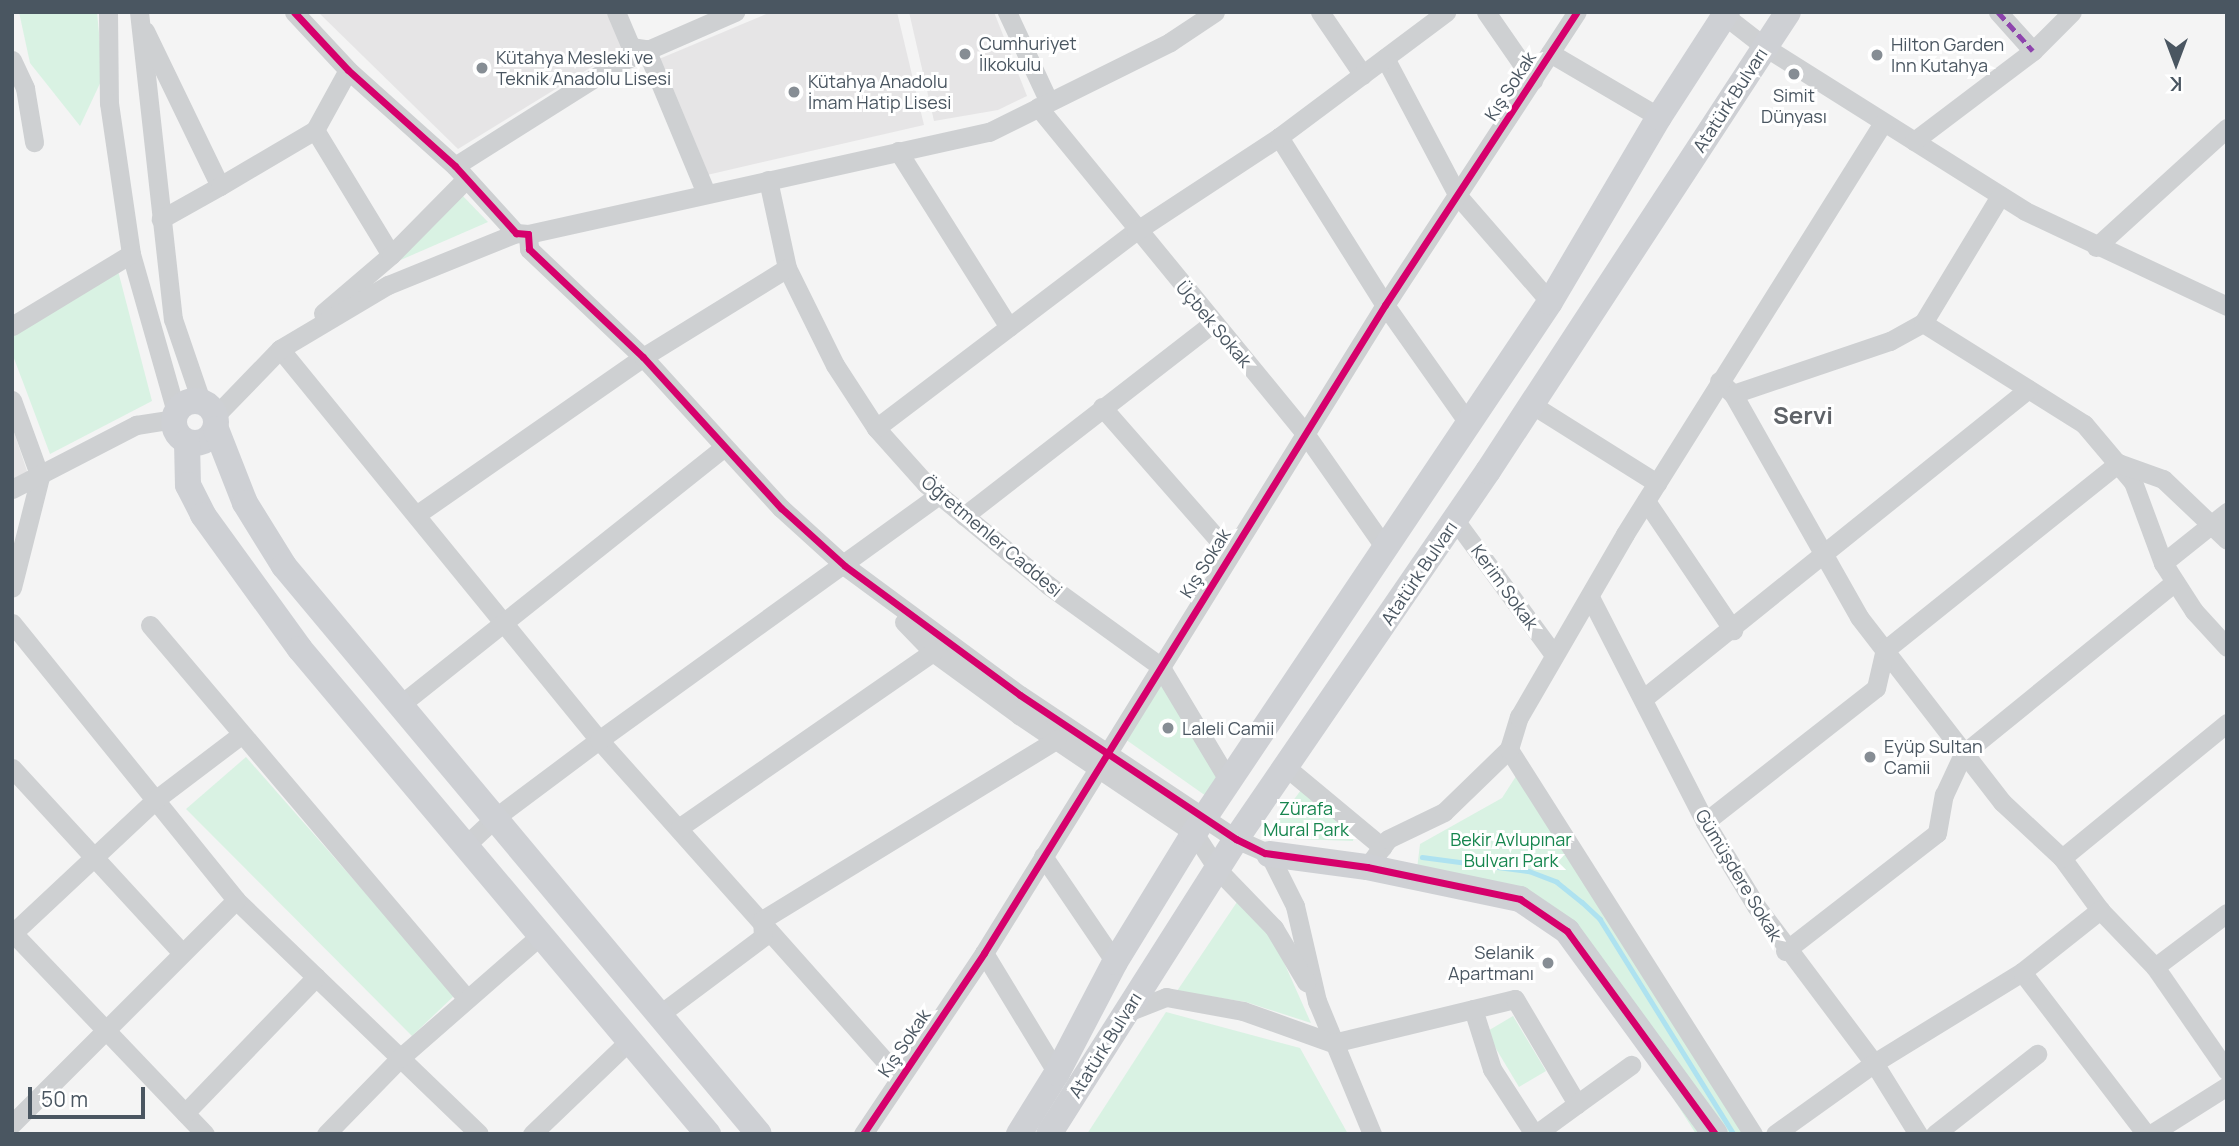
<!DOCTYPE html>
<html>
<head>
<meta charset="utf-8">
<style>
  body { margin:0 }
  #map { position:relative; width:2239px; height:1146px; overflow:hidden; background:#f4f4f4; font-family:Manrope,sans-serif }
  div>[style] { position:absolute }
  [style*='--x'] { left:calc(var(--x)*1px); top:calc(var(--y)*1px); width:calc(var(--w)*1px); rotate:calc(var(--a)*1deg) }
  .education>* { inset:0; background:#e6e5e6 }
  .green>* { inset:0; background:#d9f2e3 }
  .stream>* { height:4.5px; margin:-2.25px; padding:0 2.25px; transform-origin:2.25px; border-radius:2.25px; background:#aee2f0 }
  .street>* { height:19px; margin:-9.5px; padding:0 9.5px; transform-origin:9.5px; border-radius:9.5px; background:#ced0d2 }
  .secondary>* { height:26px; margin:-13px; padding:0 13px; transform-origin:13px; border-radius:13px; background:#ced0d4 }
  .secondary>.ring { margin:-13px; padding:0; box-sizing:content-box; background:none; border:26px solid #ced0d4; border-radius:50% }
  .quiet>* { height:5px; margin-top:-2.5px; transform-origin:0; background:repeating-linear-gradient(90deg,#8e44ad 0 10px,transparent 0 15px) }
  .cycleway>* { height:7px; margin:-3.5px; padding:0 3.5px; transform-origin:3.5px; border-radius:3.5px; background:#d6006c }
  .dots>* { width:19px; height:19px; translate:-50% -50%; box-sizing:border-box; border:4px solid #fff; border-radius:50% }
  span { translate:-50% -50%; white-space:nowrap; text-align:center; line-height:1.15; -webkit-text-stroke:6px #fff; paint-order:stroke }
  .poi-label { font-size:18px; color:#4a5661 }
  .left { translate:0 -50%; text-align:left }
  .right { translate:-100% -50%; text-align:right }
  .street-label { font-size:18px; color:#4a5661 }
  .park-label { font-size:18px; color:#17864f }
  .district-label { font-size:24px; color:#5f6368; font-weight:700 }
  .frame { position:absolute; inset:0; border:14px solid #4a5661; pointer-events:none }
  .north { position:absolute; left:2141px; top:28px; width:70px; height:70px; -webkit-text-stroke:5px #fff; paint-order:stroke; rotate:180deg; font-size:19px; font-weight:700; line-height:28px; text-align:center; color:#4a5661 }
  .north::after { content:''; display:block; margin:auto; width:24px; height:32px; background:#4a5661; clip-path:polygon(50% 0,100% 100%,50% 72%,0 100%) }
  .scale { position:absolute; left:28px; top:1087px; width:117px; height:32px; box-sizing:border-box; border:4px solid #4a5661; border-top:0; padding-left:9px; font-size:21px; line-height:24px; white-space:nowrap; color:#4a5661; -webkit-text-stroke:5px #fff; paint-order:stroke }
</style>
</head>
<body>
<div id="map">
  <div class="education">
    <div style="clip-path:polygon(318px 12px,609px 12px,624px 47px,458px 149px)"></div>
    <div style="clip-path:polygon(771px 12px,897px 12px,924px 125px,707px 175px,659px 59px)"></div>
    <div style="clip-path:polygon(909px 12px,994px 12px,1027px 96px,998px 110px,934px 121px)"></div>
    <div style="clip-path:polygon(12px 426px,28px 474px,12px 480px)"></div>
  </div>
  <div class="green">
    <div style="clip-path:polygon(19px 12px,97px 12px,103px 77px,80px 126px,30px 63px)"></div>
    <div style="clip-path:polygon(460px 193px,488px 222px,396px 262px)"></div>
    <div style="clip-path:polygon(117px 267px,152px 401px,50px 454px,12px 353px,12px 333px)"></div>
    <div style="clip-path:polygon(1161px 679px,1221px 773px,1206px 796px,1125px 739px)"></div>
    <div style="clip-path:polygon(246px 757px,455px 995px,412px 1036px,186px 809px)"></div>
    <div style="clip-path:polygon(1520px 770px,1753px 1134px,1696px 1134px,1567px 931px,1502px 900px,1415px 886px,1420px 844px,1502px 798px)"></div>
    <div style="clip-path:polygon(1301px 790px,1355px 831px,1353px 841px,1295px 839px,1275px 825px)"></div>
    <div style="clip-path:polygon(1239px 899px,1274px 940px,1311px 1023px,1246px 1002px,1177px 991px)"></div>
    <div style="clip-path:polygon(1166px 1012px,1300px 1048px,1348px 1134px,1087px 1134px)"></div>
    <div style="clip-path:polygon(1513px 1016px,1546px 1071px,1519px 1087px,1486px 1032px)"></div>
  </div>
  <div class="stream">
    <div style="--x:1422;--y:857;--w:108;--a:7.5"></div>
    <div style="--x:1529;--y:871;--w:30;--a:21"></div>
    <div style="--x:1557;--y:882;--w:32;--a:39"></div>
    <div style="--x:1582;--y:902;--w:25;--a:43"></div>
    <div style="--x:1600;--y:919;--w:253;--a:58.1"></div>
  </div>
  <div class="street">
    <div style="--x:108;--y:12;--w:91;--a:89.4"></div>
    <div style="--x:109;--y:103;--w:153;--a:81.7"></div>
    <div style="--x:131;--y:254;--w:164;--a:74.1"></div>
    <div style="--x:139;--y:12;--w:309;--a:83.7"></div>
    <div style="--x:173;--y:319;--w:87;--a:71.1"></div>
    <div style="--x:294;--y:12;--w:79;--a:47"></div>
    <div style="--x:348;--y:70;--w:144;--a:41.9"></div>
    <div style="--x:455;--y:166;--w:91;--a:47.7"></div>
    <div style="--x:516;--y:233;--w:12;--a:5"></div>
    <div style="--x:528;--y:234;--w:15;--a:86"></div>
    <div style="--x:529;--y:249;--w:157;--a:43.5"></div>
    <div style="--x:643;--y:357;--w:205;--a:47.6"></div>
    <div style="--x:781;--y:508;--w:86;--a:42.2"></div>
    <div style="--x:845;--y:566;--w:217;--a:36.4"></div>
    <div style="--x:1020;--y:695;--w:260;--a:33.7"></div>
    <div style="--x:1236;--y:839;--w:36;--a:24"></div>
    <div style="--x:1269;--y:854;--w:58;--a:63.4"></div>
    <div style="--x:1295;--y:906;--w:98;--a:77"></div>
    <div style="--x:1317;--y:1001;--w:144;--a:67.5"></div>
    <div style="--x:616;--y:12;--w:38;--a:67"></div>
    <div style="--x:631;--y:47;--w:15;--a:8"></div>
    <div style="--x:646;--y:49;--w:156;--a:67.4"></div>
    <div style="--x:1007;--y:12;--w:99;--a:65"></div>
    <div style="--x:1320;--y:12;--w:76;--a:55.7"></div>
    <div style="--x:1486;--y:12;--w:83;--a:55.3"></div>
    <div style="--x:1720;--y:12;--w:57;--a:37.9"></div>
    <div style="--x:1765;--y:47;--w:307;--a:32.2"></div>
    <div style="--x:2025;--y:211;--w:223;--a:25.2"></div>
    <div style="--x:1998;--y:12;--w:52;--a:48.1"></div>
    <div style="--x:145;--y:31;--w:172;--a:64.2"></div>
    <div style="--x:220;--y:186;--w:68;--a:150.8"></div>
    <div style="--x:1550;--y:53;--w:126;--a:30.4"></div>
    <div style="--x:1385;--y:58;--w:156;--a:62.1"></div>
    <div style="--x:1458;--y:196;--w:140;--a:49"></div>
    <div style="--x:12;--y:60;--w:31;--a:65"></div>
    <div style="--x:25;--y:88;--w:55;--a:80.5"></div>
    <div style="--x:1038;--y:107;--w:424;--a:50.7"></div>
    <div style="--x:1306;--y:435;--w:134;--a:55"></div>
    <div style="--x:315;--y:130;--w:146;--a:58.7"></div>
    <div style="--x:1279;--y:137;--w:199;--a:57.8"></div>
    <div style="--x:1385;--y:305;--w:146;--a:54.8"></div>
    <div style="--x:1914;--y:141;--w:149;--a:-37.1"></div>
    <div style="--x:2033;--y:51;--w:55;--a:-45"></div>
    <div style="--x:898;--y:151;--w:208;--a:57.8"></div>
    <div style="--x:455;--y:166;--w:193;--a:-32.3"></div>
    <div style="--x:618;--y:63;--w:128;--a:-23.6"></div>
    <div style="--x:768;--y:180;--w:90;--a:77.8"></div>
    <div style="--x:787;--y:268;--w:108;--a:63.7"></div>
    <div style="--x:835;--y:365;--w:75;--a:56.9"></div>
    <div style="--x:876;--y:428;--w:75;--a:48.2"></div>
    <div style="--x:926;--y:484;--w:158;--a:39.6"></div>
    <div style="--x:1048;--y:585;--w:138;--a:35.9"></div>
    <div style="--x:1160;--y:666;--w:136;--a:59.1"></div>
    <div style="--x:220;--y:186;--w:110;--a:-30.5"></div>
    <div style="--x:315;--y:130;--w:68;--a:-61.2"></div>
    <div style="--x:528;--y:234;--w:472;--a:-12.5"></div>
    <div style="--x:989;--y:132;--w:202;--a:-26.4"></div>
    <div style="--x:1170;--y:42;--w:54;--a:-33.7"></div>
    <div style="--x:2096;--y:247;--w:177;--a:-42.3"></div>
    <div style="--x:323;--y:313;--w:89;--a:-40.5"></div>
    <div style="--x:391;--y:255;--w:105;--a:-45.4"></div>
    <div style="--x:1923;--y:323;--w:190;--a:32.1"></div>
    <div style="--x:2084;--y:424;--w:76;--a:49.8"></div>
    <div style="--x:2133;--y:482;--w:86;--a:69.7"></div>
    <div style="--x:2163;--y:563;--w:57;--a:57.1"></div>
    <div style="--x:2194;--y:611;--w:49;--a:47.5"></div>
    <div style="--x:12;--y:326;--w:139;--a:-31.2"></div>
    <div style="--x:280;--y:349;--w:505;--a:50.79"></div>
    <div style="--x:599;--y:740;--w:451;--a:48.3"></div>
    <div style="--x:1719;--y:381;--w:19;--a:43"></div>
    <div style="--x:1733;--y:394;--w:256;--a:60.5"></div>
    <div style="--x:1859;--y:617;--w:234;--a:52.3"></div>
    <div style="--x:2002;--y:802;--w:82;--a:43"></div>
    <div style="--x:2062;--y:858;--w:64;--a:53.8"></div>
    <div style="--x:2100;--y:910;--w:79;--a:46"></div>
    <div style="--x:2155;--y:967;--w:126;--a:55.3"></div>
    <div style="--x:1733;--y:394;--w:166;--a:-18.7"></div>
    <div style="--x:1890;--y:341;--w:38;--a:-29"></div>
    <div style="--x:1923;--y:323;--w:149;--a:-58.8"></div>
    <div style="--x:12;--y:400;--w:82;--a:70"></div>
    <div style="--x:40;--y:477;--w:114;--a:104.2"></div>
    <div style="--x:1531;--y:404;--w:149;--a:32.1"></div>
    <div style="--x:1102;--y:407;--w:193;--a:48.8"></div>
    <div style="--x:216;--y:415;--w:92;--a:-45.9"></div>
    <div style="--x:280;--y:349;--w:126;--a:-30.7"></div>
    <div style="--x:388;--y:285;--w:138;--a:-22.1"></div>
    <div style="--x:876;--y:428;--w:326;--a:-37.2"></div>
    <div style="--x:1136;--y:231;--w:171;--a:-33.3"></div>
    <div style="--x:1279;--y:137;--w:209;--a:-36.8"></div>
    <div style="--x:12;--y:489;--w:140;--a:-27.3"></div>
    <div style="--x:136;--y:425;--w:38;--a:-9"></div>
    <div style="--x:1646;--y:501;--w:156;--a:56"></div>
    <div style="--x:416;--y:515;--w:277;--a:-34.8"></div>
    <div style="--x:643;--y:357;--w:169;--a:-31.7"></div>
    <div style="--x:964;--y:516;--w:315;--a:-37.8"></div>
    <div style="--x:1455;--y:520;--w:167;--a:53.7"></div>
    <div style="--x:2163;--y:563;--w:82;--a:-38.6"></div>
    <div style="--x:1590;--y:597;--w:253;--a:62.9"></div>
    <div style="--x:1705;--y:822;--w:98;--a:58.7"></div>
    <div style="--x:1756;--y:906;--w:196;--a:53.1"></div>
    <div style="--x:1874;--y:1063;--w:84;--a:58.2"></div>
    <div style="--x:904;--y:622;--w:42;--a:46"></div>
    <div style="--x:933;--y:652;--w:107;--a:36.2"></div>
    <div style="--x:1019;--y:715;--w:211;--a:34"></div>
    <div style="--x:1194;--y:833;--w:44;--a:57"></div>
    <div style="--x:1218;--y:870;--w:81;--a:46"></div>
    <div style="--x:1274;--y:928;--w:63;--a:59.3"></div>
    <div style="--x:12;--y:623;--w:356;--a:51"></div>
    <div style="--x:236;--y:900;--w:337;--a:43.9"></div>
    <div style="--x:150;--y:625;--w:490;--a:49.7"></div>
    <div style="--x:1644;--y:698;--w:493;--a:-38.8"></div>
    <div style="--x:400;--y:705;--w:413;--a:-38.5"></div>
    <div style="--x:12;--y:768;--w:251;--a:47.4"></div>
    <div style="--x:1287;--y:768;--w:124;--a:39.7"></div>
    <div style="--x:1705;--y:822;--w:217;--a:-38.1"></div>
    <div style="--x:1876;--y:688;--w:39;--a:-77"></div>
    <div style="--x:1885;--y:650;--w:299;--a:-38.7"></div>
    <div style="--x:2118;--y:463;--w:48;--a:19.6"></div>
    <div style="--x:2163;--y:479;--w:88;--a:43.6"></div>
    <div style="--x:680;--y:827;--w:308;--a:-34.7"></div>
    <div style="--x:466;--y:845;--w:41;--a:-43"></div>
    <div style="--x:496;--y:817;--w:129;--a:-36.8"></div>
    <div style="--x:599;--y:740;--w:419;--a:-35.8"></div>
    <div style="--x:1043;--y:856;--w:128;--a:55.8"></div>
    <div style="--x:2062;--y:858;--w:213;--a:-39.3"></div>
    <div style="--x:1367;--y:867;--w:35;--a:-53"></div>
    <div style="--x:1388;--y:839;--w:62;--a:-25.7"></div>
    <div style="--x:1444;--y:812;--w:91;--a:-44.1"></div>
    <div style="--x:12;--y:932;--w:279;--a:46.3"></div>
    <div style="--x:13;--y:933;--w:195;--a:-43.1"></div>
    <div style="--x:155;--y:800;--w:109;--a:-37.2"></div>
    <div style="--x:1785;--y:951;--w:192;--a:-37.8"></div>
    <div style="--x:1937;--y:833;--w:39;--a:-80"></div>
    <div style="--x:1944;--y:795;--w:45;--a:-65.1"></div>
    <div style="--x:1963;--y:754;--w:273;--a:-39.1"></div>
    <div style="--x:984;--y:953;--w:140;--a:58.7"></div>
    <div style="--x:2155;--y:967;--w:90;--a:-36.9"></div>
    <div style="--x:2022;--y:972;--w:204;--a:52.6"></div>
    <div style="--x:1473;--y:1009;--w:63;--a:72.4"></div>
    <div style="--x:1492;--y:1069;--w:77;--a:57.1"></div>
    <div style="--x:1125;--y:1013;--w:44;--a:-21.3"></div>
    <div style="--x:1166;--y:997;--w:78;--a:10.3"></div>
    <div style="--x:1243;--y:1011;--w:96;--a:19.6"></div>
    <div style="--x:1333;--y:1043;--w:187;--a:-13.6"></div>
    <div style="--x:1515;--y:999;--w:122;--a:59.4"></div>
    <div style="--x:1577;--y:1104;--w:51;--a:143.8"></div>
    <div style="--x:660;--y:1014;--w:129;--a:-36.8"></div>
    <div style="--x:763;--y:937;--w:17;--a:-93"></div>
    <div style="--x:762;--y:920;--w:345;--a:-31.5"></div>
    <div style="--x:1577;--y:1104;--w:67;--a:-35.8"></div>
    <div style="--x:185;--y:1113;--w:189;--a:-46.1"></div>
    <div style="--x:12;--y:1124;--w:317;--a:-45"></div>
    <div style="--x:326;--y:1134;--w:106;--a:-45.8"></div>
    <div style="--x:400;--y:1058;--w:189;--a:-41.1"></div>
    <div style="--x:532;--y:1134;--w:136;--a:-43.8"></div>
    <div style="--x:863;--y:1134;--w:218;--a:-56.2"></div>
    <div style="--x:984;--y:953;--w:762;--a:-58.25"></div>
    <div style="--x:1385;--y:305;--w:350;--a:-56.8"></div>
    <div style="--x:1753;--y:1134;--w:456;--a:-122.4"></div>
    <div style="--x:1509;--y:749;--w:34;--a:-73"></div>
    <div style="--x:1519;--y:717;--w:211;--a:-59.9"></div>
    <div style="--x:1625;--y:534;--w:486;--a:-57.9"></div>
    <div style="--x:1775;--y:1134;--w:122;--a:-35.6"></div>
    <div style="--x:1874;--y:1063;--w:174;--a:-31.6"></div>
    <div style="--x:2022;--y:972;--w:100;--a:-38.5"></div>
    <div style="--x:1935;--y:1134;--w:130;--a:-38.1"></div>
    <div style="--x:2151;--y:1134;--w:90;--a:-32.3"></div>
  </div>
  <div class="secondary">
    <div class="ring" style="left:174px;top:401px;width:16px;height:16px"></div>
    <div style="--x:216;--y:429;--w:79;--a:68.6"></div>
    <div style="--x:245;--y:503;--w:74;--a:58.2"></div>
    <div style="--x:284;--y:566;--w:740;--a:50.1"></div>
    <div style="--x:187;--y:442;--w:43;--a:88.7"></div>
    <div style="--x:188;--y:485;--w:34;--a:63"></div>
    <div style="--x:203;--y:515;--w:165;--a:54.1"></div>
    <div style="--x:300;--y:649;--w:634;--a:49.93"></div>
    <div style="--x:1269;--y:854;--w:99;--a:7.6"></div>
    <div style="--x:1367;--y:867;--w:156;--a:11.8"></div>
    <div style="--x:1520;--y:899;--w:57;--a:34.2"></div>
    <div style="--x:1567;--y:931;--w:251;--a:53.9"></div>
    <div style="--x:1019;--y:1134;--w:72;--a:-58.1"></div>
    <div style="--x:1057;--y:1073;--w:125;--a:-62.4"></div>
    <div style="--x:1115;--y:962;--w:151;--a:-58.5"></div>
    <div style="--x:1194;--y:833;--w:639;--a:-56.16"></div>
    <div style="--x:1550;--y:302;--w:215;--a:-59.5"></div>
    <div style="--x:1659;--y:117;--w:125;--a:-57.1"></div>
    <div style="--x:1049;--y:1134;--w:349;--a:-57.6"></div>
    <div style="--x:1236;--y:839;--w:446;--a:-55.6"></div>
    <div style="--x:1488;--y:471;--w:548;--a:-56.83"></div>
  </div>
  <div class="quiet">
    <div style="--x:1998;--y:12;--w:52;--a:48.1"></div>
  </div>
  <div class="cycleway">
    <div style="--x:294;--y:12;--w:79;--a:47"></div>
    <div style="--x:348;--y:70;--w:144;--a:41.9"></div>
    <div style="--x:455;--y:166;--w:91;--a:47.7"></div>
    <div style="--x:516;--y:233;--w:12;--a:5"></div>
    <div style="--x:528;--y:234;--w:15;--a:86"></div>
    <div style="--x:529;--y:249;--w:157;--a:43.5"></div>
    <div style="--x:643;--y:357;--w:205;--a:47.6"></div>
    <div style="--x:781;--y:508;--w:86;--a:42.2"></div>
    <div style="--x:845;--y:566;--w:217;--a:36.4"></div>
    <div style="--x:1020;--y:695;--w:260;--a:33.7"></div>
    <div style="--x:1236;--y:839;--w:32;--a:26"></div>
    <div style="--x:1265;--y:853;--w:103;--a:7.8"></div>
    <div style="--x:1367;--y:867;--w:156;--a:11.8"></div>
    <div style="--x:1520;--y:899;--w:57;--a:34.2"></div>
    <div style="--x:1567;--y:931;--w:251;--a:53.9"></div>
    <div style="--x:863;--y:1134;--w:218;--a:-56.2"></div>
    <div style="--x:984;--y:953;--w:762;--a:-58.25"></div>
    <div style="--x:1385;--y:305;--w:350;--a:-56.8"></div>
  </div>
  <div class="dots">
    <div style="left:965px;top:54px;background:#868d94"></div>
    <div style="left:1877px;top:55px;background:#868d94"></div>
    <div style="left:482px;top:68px;background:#868d94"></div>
    <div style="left:1794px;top:74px;background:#868d94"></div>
    <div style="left:794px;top:92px;background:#868d94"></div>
    <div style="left:1168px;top:728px;background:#868d94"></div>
    <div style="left:1870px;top:757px;background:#868d94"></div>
    <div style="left:1548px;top:963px;background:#868d94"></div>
  </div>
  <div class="poi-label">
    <span class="left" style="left:979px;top:54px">Cumhuriyet<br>İlkokulu</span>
    <span class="left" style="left:1891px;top:55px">Hilton Garden<br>Inn Kutahya</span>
    <span class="left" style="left:496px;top:68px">Kütahya Mesleki ve<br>Teknik Anadolu Lisesi</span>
    <span class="left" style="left:808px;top:92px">Kütahya Anadolu<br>İmam Hatip Lisesi</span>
    <span style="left:1794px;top:106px">Simit<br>Dünyası</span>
    <span class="left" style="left:1182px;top:728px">Laleli Camii</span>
    <span class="left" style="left:1884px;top:757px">Eyüp Sultan<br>Camii</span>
    <span class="right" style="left:1534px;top:963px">Selanik<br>Apartmanı</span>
  </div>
  <div class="street-label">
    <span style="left:1510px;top:86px;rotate:-57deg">Kış Sokak</span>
    <span style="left:1730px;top:100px;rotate:-57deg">Atatürk Bulvarı</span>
    <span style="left:1214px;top:324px;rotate:50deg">Üçbek Sokak</span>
    <span style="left:992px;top:536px;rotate:40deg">Öğretmenler Caddesi</span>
    <span style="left:1205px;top:563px;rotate:-58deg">Kış Sokak</span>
    <span style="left:1419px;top:573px;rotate:-56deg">Atatürk Bulvarı</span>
    <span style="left:1505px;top:587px;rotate:54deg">Kerim Sokak</span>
    <span style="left:1739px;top:875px;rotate:59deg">Gümüşdere Sokak</span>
    <span style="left:904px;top:1043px;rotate:-56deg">Kış Sokak</span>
    <span style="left:1105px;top:1045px;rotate:-58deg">Atatürk Bulvarı</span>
  </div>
  <div class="park-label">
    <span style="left:1306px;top:819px">Zürafa<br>Mural Park</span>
    <span style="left:1511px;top:850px">Bekir Avlupınar<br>Bulvarı Park</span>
  </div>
  <div class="district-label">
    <span style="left:1803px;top:415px">Servi</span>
  </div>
  <div class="frame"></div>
  <div class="north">K</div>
  <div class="scale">50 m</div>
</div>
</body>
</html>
